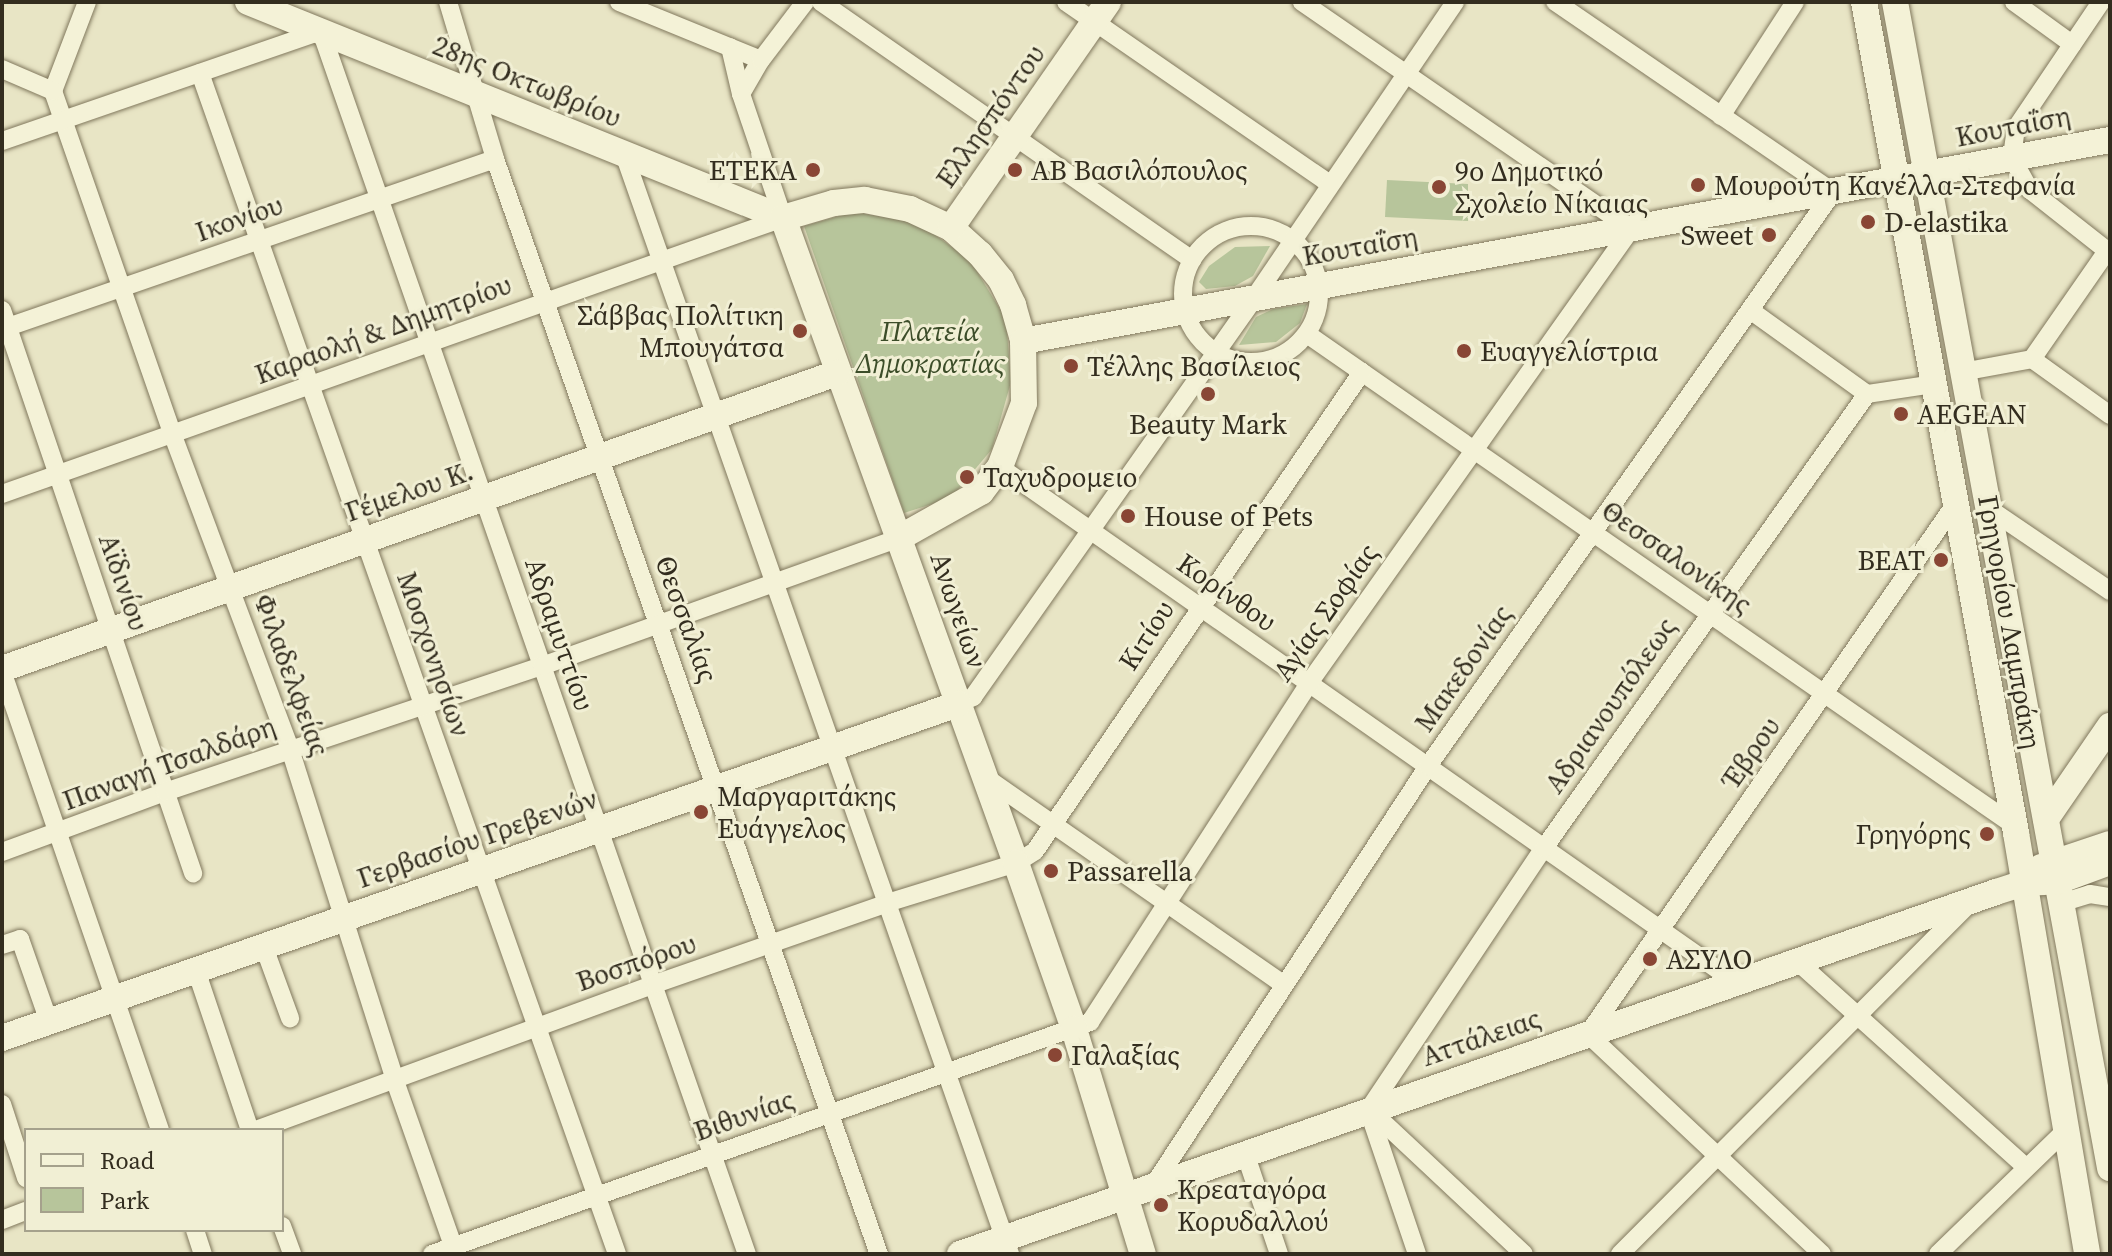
<!DOCTYPE html>
<html>
<head>
<meta charset="utf-8">
<style>
  body { margin:0 }
  #map { position:relative; width:2112px; height:1256px; overflow:hidden; background:#e8e5c5; font-family:"Source Serif 4",serif }
  div>[style] { position:absolute }
  [style*='--x'] { left:calc(var(--x)*1px); top:calc(var(--y)*1px); width:calc(var(--w)*1px); rotate:calc(var(--a)*1deg) }
  .green>* { inset:0; background:#b7c59b }
  .roads { filter:drop-shadow(0 0 2px #81785d) drop-shadow(0 0 2px #81785d) }
  .street>* { height:18px; margin:-9px; padding:0 9px; transform-origin:9px; border-radius:9px; background:#f4f2d7 }
  .street>.ring { margin:-9px; padding:0; box-sizing:content-box; background:none; border:18px solid #f4f2d7; border-radius:50% }
  .secondary>* { height:26px; margin:-13px; padding:0 13px; transform-origin:13px; border-radius:13px; background:#f4f2d7 }
  .dots>* { width:22px; height:22px; translate:-50% -50%; box-sizing:border-box; border:4px solid #f1efd4; border-radius:50% }
  span { translate:-50% -50%; white-space:nowrap; text-align:center; line-height:1.15; -webkit-text-stroke:6px #f1efd4; paint-order:stroke }
  .street-label { font-size:28px; color:#332d1f }
  .poi-label { font-size:28px; color:#332d1f }
  .right { translate:-100% -50%; text-align:right }
  .left { translate:0 -50%; text-align:left }
  .park-label { font-size:28px; color:#3c4d29; font-style:italic }
  .frame { position:absolute; inset:0; border:4px solid #332d1f; pointer-events:none }
  .legend { position:absolute; left:24px; top:1128px; width:260px; height:104px; box-sizing:border-box; background:#f1efd4; border:2px solid #a5a18c; margin:0; padding:10px 14px; list-style:none; font-size:24px; color:#332d1f }
  .legend li { display:flex; align-items:center; gap:16px; height:40px }
  .legend b { width:40px; border:2px solid #a5a18c }
</style>
</head>
<body>
<div id="map">
  <div class="green">
    <div style="clip-path:polygon(1387px 180px,1468px 184px,1468px 221px,1385px 217px)"></div>
    <div style="clip-path:polygon(853px 212px,917px 222px,970px 260px,1006px 319px,1011px 382px,992px 449px,951px 498px,904px 513px,804px 226px)"></div>
    <div style="clip-path:polygon(1270px 246px,1253px 276px,1235px 286px,1206px 289px,1199px 282px,1209px 266px,1235px 247px)"></div>
    <div style="clip-path:polygon(1307px 304px,1300px 323px,1276px 342px,1239px 345px,1256px 317px,1273px 309px)"></div>
  </div>
  <div class="roads">
    <div class="street">
      <div style="--x:87;--y:2;--w:95;--a:110.9"></div>
      <div style="--x:53;--y:91;--w:362;--a:70.8"></div>
      <div style="--x:172;--y:433;--w:337;--a:69.5"></div>
      <div style="--x:290;--y:749;--w:348;--a:72.4"></div>
      <div style="--x:395;--y:1081;--w:183;--a:70.6"></div>
      <div style="--x:448;--y:2;--w:164;--a:73.3"></div>
      <div style="--x:495;--y:159;--w:1160;--a:70.68"></div>
      <div style="--x:619;--y:2;--w:153;--a:22.2"></div>
      <div style="--x:821;--y:2;--w:452;--a:34.8"></div>
      <div style="--x:1066;--y:2;--w:321;--a:34.6"></div>
      <div style="--x:2014;--y:2;--w:72;--a:35.9"></div>
      <div style="--x:2101;--y:2;--w:152;--a:124"></div>
      <div style="--x:2016;--y:128;--w:30;--a:98"></div>
      <div style="--x:2012;--y:158;--w:37;--a:61"></div>
      <div style="--x:2030;--y:190;--w:102;--a:38.2"></div>
      <div style="--x:2;--y:69;--w:56;--a:23.3"></div>
      <div style="--x:200;--y:73;--w:1252;--a:70.55"></div>
      <div style="--x:741;--y:94;--w:39;--a:-60"></div>
      <div style="--x:761;--y:60;--w:73;--a:-52.8"></div>
      <div style="--x:1721;--y:116;--w:136;--a:-57"></div>
      <div style="--x:2;--y:141;--w:337;--a:-19"></div>
      <div style="--x:321;--y:31;--w:1295;--a:70.8"></div>
      <div style="--x:624;--y:154;--w:1166;--a:70.66"></div>
      <div class="ring" style="left:1183px;top:226px;width:118px;height:118px"></div>
      <div style="--x:2;--y:310;--w:595;--a:71.26"></div>
      <div style="--x:1750;--y:310;--w:144;--a:35.7"></div>
      <div style="--x:2;--y:329;--w:521;--a:-19.03"></div>
      <div style="--x:1307;--y:334;--w:862;--a:34.8"></div>
      <div style="--x:2032;--y:359;--w:131;--a:-55.2"></div>
      <div style="--x:1962;--y:372;--w:71;--a:-10.5"></div>
      <div style="--x:2032;--y:359;--w:96;--a:35.7"></div>
      <div style="--x:1000;--y:467;--w:900;--a:35"></div>
      <div style="--x:2;--y:494;--w:828;--a:-19.46"></div>
      <div style="--x:783;--y:218;--w:131;--a:-108.7"></div>
      <div style="--x:741;--y:94;--w:48;--a:-103.2"></div>
      <div style="--x:1988;--y:508;--w:148;--a:34.2"></div>
      <div style="--x:2;--y:671;--w:485;--a:71"></div>
      <div style="--x:958;--y:704;--w:17;--a:-25"></div>
      <div style="--x:973;--y:697;--w:488;--a:-54.8"></div>
      <div style="--x:1254;--y:298;--w:358;--a:-55.8"></div>
      <div style="--x:985;--y:777;--w:364;--a:34.8"></div>
      <div style="--x:2;--y:852;--w:174;--a:-20.2"></div>
      <div style="--x:165;--y:792;--w:397;--a:-18.5"></div>
      <div style="--x:542;--y:666;--w:379;--a:-19.7"></div>
      <div style="--x:2061;--y:903;--w:30;--a:-17"></div>
      <div style="--x:2090;--y:894;--w:20;--a:9"></div>
      <div style="--x:2;--y:945;--w:19;--a:-18"></div>
      <div style="--x:20;--y:939;--w:88;--a:70.7"></div>
      <div style="--x:264;--y:947;--w:76;--a:69.9"></div>
      <div style="--x:1798;--y:962;--w:307;--a:42"></div>
      <div style="--x:196;--y:970;--w:169;--a:71.4"></div>
      <div style="--x:2;--y:1104;--w:78;--a:72"></div>
      <div style="--x:1369;--y:1109;--w:314;--a:-56.2"></div>
      <div style="--x:1544;--y:848;--w:557;--a:-54.57"></div>
      <div style="--x:1867;--y:394;--w:68;--a:-8.5"></div>
      <div style="--x:1369;--y:1109;--w:212;--a:43.1"></div>
      <div style="--x:1369;--y:1112;--w:150;--a:71.3"></div>
      <div style="--x:256;--y:1130;--w:425;--a:-20.1"></div>
      <div style="--x:655;--y:984;--w:246;--a:-19.2"></div>
      <div style="--x:887;--y:903;--w:135;--a:-17.2"></div>
      <div style="--x:1016;--y:863;--w:22;--a:-32"></div>
      <div style="--x:1035;--y:851;--w:580;--a:-55.68"></div>
      <div style="--x:1245;--y:1153;--w:107;--a:71.4"></div>
      <div style="--x:1153;--y:1186;--w:502;--a:-56.78"></div>
      <div style="--x:1428;--y:766;--w:702;--a:-54.79"></div>
      <div style="--x:1833;--y:192;--w:337;--a:-145.6"></div>
      <div style="--x:2;--y:1220;--w:26;--a:-21"></div>
      <div style="--x:282;--y:1226;--w:30;--a:70"></div>
      <div style="--x:195;--y:1230;--w:25;--a:72"></div>
      <div style="--x:432;--y:1254;--w:698;--a:-19.42"></div>
      <div style="--x:1090;--y:1022;--w:404;--a:-57.1"></div>
      <div style="--x:1309;--y:683;--w:557;--a:-54.65"></div>
      <div style="--x:1631;--y:229;--w:400;--a:-145.4"></div>
      <div style="--x:1620;--y:1254;--w:493;--a:-45.1"></div>
      <div style="--x:1822;--y:1254;--w:321;--a:-136.8"></div>
      <div style="--x:1588;--y:1034;--w:646;--a:-55.28"></div>
      <div style="--x:1938;--y:1254;--w:178;--a:-44.1"></div>
    </div>
    <div class="secondary">
      <div style="--x:248;--y:2;--w:577;--a:21.99"></div>
      <div style="--x:1864;--y:2;--w:845;--a:79.63"></div>
      <div style="--x:2016;--y:833;--w:427;--a:80.4"></div>
      <div style="--x:1895;--y:2;--w:1186;--a:79.55"></div>
      <div style="--x:783;--y:218;--w:686;--a:70.14"></div>
      <div style="--x:1016;--y:863;--w:176;--a:70.7"></div>
      <div style="--x:1074;--y:1029;--w:235;--a:73"></div>
      <div style="--x:783;--y:218;--w:53;--a:-16.4"></div>
      <div style="--x:834;--y:203;--w:31;--a:-6"></div>
      <div style="--x:865;--y:200;--w:46;--a:11.3"></div>
      <div style="--x:910;--y:209;--w:45;--a:24.9"></div>
      <div style="--x:951;--y:228;--w:39;--a:42"></div>
      <div style="--x:980;--y:254;--w:33;--a:51"></div>
      <div style="--x:1001;--y:280;--w:28;--a:64"></div>
      <div style="--x:1013;--y:305;--w:37;--a:74"></div>
      <div style="--x:1023;--y:341;--w:62;--a:89.1"></div>
      <div style="--x:1024;--y:403;--w:68;--a:110.6"></div>
      <div style="--x:1000;--y:467;--w:31;--a:127"></div>
      <div style="--x:981;--y:492;--w:94;--a:150.7"></div>
      <div style="--x:951;--y:228;--w:275;--a:-55.2"></div>
      <div style="--x:1023;--y:341;--w:1105;--a:-10.48"></div>
      <div style="--x:2;--y:669;--w:886;--a:-19.52"></div>
      <div style="--x:2046;--y:819;--w:113;--a:-55.5"></div>
      <div style="--x:2041;--y:867;--w:73;--a:-18.4"></div>
      <div style="--x:2;--y:1038;--w:1013;--a:-19.26"></div>
      <div style="--x:960;--y:1254;--w:1097;--a:-19.26"></div>
      <div style="--x:1996;--y:892;--w:29;--a:-18"></div>
      <div style="--x:2024;--y:883;--w:34;--a:-3"></div>
      <div style="--x:2058;--y:881;--w:55;--a:-20.1"></div>
    </div>
  </div>
  <div class="dots">
    <div style="left:813px;top:170px;background:#894635"></div>
    <div style="left:1015px;top:170px;background:#894635"></div>
    <div style="left:1698px;top:185px;background:#894635"></div>
    <div style="left:1439px;top:187px;background:#894635"></div>
    <div style="left:1868px;top:222px;background:#894635"></div>
    <div style="left:1769px;top:235px;background:#894635"></div>
    <div style="left:800px;top:331px;background:#894635"></div>
    <div style="left:1464px;top:351px;background:#894635"></div>
    <div style="left:1071px;top:366px;background:#894635"></div>
    <div style="left:1208px;top:394px;background:#894635"></div>
    <div style="left:1901px;top:414px;background:#894635"></div>
    <div style="left:967px;top:477px;background:#894635"></div>
    <div style="left:1128px;top:516px;background:#894635"></div>
    <div style="left:1941px;top:560px;background:#894635"></div>
    <div style="left:701px;top:812px;background:#894635"></div>
    <div style="left:1987px;top:834px;background:#894635"></div>
    <div style="left:1051px;top:871px;background:#894635"></div>
    <div style="left:1650px;top:959px;background:#894635"></div>
    <div style="left:1055px;top:1055px;background:#894635"></div>
    <div style="left:1161px;top:1205px;background:#894635"></div>
  </div>
  <div class="street-label">
    <span style="left:527px;top:81px;rotate:22deg">28ης Οκτωβρίου</span>
    <span style="left:990px;top:116px;rotate:-55deg">Ελλησπόντου</span>
    <span style="left:2013px;top:126px;rotate:-11deg">Κουταΐση</span>
    <span style="left:239px;top:218px;rotate:-19deg">Ικονίου</span>
    <span style="left:1360px;top:246px;rotate:-10deg">Κουταΐση</span>
    <span style="left:383px;top:329px;rotate:-20deg">Καραολή &amp; Δημητρίου</span>
    <span style="left:409px;top:491px;rotate:-19deg">Γέμελου Κ.</span>
    <span style="left:1677px;top:557px;rotate:35deg">Θεσσαλονίκης</span>
    <span style="left:124px;top:582px;rotate:71deg">Αϊδινίου</span>
    <span style="left:1227px;top:592px;rotate:35deg">Κορίνθου</span>
    <span style="left:959px;top:610px;rotate:71deg">Ανωγείων</span>
    <span style="left:1325px;top:612px;rotate:-55deg">Αγίας Σοφίας</span>
    <span style="left:687px;top:619px;rotate:70deg">Θεσσαλίας</span>
    <span style="left:2010px;top:622px;rotate:80deg">Γρηγορίου Λαμπράκη</span>
    <span style="left:560px;top:634px;rotate:71deg">Αδραμυττίου</span>
    <span style="left:1146px;top:635px;rotate:-57deg">Κιτίου</span>
    <span style="left:434px;top:654px;rotate:71deg">Μοσχονησίων</span>
    <span style="left:1463px;top:668px;rotate:-55deg">Μακεδονίας</span>
    <span style="left:292px;top:675px;rotate:70deg">Φιλαδελφείας</span>
    <span style="left:1610px;top:705px;rotate:-55deg">Αδριανουπόλεως</span>
    <span style="left:1750px;top:753px;rotate:-55deg">Έβρου</span>
    <span style="left:169px;top:763px;rotate:-20deg">Παναγή Τσαλδάρη</span>
    <span style="left:477px;top:838px;rotate:-19deg">Γερβασίου Γρεβενών</span>
    <span style="left:636px;top:962px;rotate:-19deg">Βοσπόρου</span>
    <span style="left:1481px;top:1037px;rotate:-19deg">Αττάλειας</span>
    <span style="left:744px;top:1115px;rotate:-19deg">Βιθυνίας</span>
  </div>
  <div class="poi-label">
    <span class="right" style="left:797px;top:170px">ΕΤΕΚΑ</span>
    <span class="left" style="left:1031px;top:170px">ΑΒ Βασιλόπουλος</span>
    <span class="left" style="left:1455px;top:187px">9o Δημοτικό<br>Σχολείο Νίκαιας</span>
    <span class="left" style="left:1714px;top:185px">Μουρούτη Κανέλλα-Στεφανία</span>
    <span class="left" style="left:1884px;top:222px">D-elastika</span>
    <span class="right" style="left:1753px;top:235px">Sweet</span>
    <span class="right" style="left:784px;top:331px">Σάββας Πολίτικη<br>Μπουγάτσα</span>
    <span class="left" style="left:1480px;top:351px">Ευαγγελίστρια</span>
    <span class="left" style="left:1087px;top:366px">Τέλλης Βασίλειος</span>
    <span class="left" style="left:1917px;top:414px">AEGEAN</span>
    <span style="left:1208px;top:424px">Beauty Mark</span>
    <span class="left" style="left:983px;top:477px">Ταχυδρομειο</span>
    <span class="left" style="left:1144px;top:516px">House of Pets</span>
    <span class="right" style="left:1925px;top:560px">ΒΕΑΤ</span>
    <span class="left" style="left:717px;top:812px">Μαργαριτάκης<br>Ευάγγελος</span>
    <span class="right" style="left:1971px;top:834px">Γρηγόρης</span>
    <span class="left" style="left:1067px;top:871px">Passarella</span>
    <span class="left" style="left:1666px;top:959px">ΑΣΥΛΟ</span>
    <span class="left" style="left:1071px;top:1055px">Γαλαξίας</span>
    <span class="left" style="left:1177px;top:1205px">Κρεαταγόρα<br>Κορυδαλλού</span>
  </div>
  <div class="park-label">
    <span style="left:930px;top:347px">Πλατεία<br>Δημοκρατίας</span>
  </div>
  <div class="frame"></div>
  <ul class="legend">
  <li><b style="height:10px;background:#f4f2d7"></b>Road</li>
  <li><b style="height:22px;background:#b7c59b"></b>Park</li>
  </ul>
</div>
</body>
</html>
